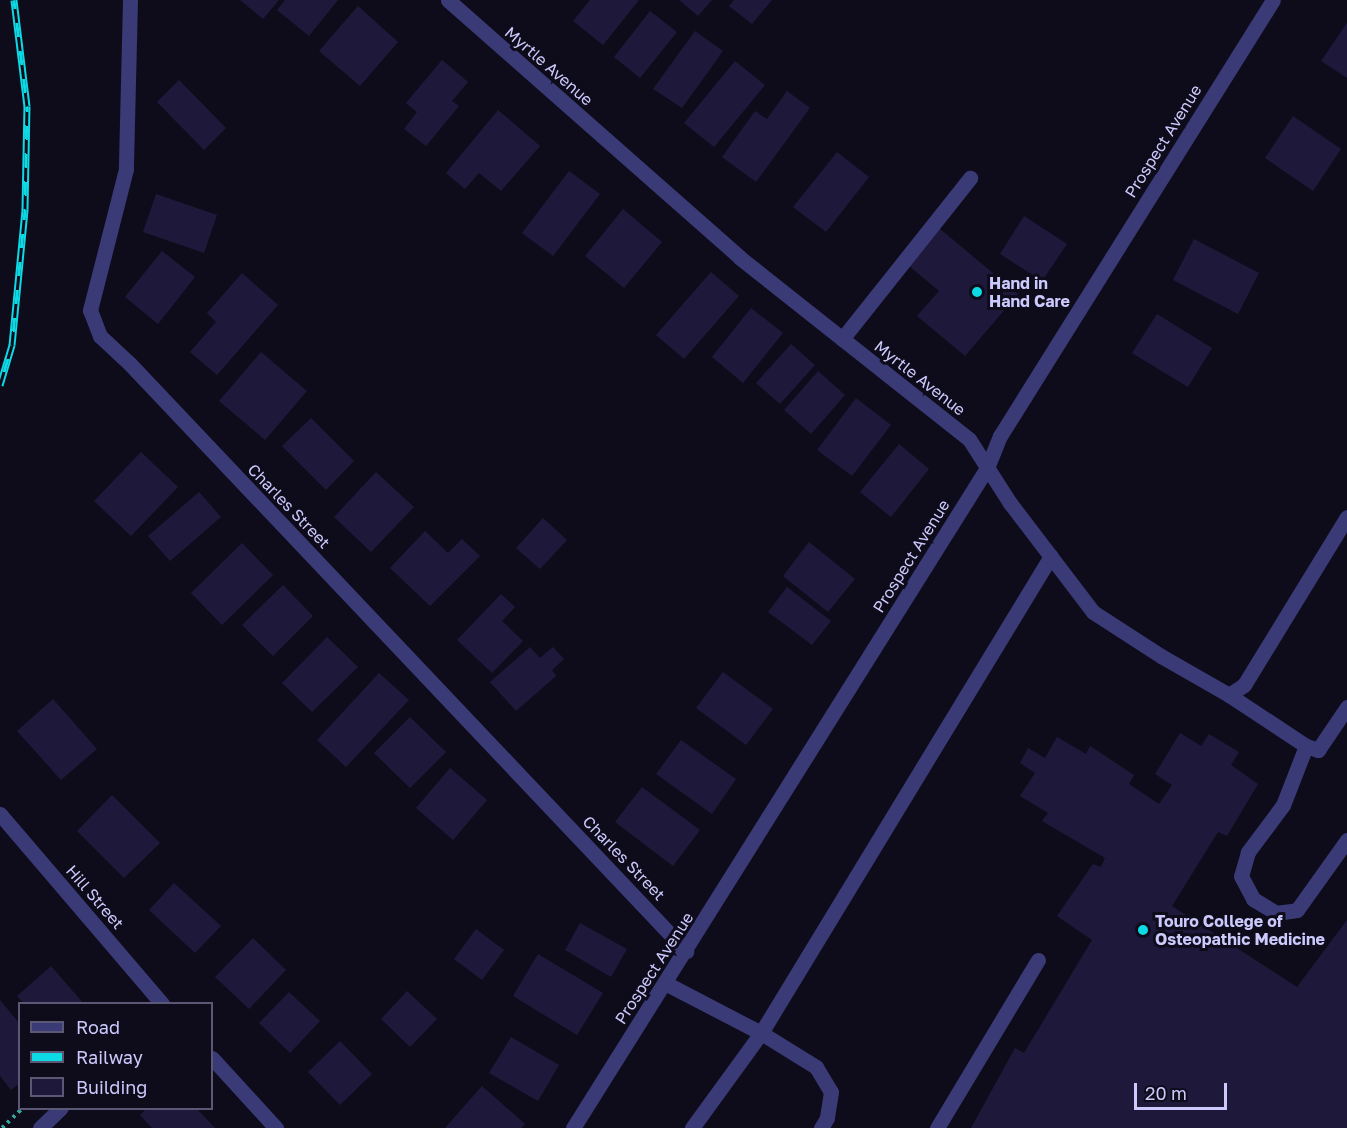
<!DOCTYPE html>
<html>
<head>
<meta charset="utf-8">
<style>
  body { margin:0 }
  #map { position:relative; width:1347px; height:1128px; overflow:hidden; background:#0e0c1b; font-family:"Golos Text",sans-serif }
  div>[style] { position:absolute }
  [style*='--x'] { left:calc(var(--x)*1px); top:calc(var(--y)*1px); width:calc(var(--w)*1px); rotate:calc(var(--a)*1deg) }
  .building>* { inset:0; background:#1e193b }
  .path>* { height:4px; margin-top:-2px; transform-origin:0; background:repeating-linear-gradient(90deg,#33a699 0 3px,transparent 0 7.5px) }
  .service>* { height:15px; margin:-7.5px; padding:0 7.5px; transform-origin:7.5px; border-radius:7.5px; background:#3a3a77 }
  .minor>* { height:15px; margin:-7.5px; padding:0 7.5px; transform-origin:7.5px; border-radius:7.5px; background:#3a3a77 }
  .rail>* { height:7px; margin-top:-3.5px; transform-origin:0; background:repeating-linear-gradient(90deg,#0e0c1b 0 14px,#0ddae4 0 28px); box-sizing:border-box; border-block:2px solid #0ddae4 }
  .dots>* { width:16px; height:16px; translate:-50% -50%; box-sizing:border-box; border:3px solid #0e0c1b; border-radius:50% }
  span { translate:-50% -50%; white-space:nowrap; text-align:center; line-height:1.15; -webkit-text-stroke:6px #0e0c1b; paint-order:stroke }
  .street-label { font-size:16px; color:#ccc9fc }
  .poi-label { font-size:16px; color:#ccc9fc; font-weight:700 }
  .left { translate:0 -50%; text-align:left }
  .legend { position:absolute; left:18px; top:1002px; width:195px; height:108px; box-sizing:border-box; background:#0e0c1b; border:2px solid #5a5875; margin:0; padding:8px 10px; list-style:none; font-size:18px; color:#ccc9fc }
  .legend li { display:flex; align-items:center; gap:12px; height:30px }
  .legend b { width:30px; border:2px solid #5a5875 }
  .scale { position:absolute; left:1134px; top:1083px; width:93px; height:27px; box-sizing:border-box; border:3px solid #ccc9fc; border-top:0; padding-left:8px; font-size:18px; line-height:21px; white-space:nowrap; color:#ccc9fc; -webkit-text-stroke:4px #0e0c1b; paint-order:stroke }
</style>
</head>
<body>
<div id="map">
  <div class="building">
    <div style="clip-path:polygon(240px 0,279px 0,263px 19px)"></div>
    <div style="clip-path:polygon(285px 0,338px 0,309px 36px,277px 10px)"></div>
    <div style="clip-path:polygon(590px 0,639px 0,603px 45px,573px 21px)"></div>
    <div style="clip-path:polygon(679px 0,712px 0,698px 16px)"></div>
    <div style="clip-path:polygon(734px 0,772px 0,752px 24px,729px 6px)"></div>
    <div style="clip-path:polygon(358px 6px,398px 42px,360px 86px,319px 51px)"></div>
    <div style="clip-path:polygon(650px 11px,677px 32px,640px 78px,614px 57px)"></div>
    <div style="clip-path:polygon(1347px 23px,1347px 78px,1321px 61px)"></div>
    <div style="clip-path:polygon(695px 31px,723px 51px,682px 108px,653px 89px)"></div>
    <div style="clip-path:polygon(442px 60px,468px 82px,452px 101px,459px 106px,426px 146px,404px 129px,417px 112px,406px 103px)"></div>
    <div style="clip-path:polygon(735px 61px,765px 85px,714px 147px,684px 123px)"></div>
    <div style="clip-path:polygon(179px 80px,226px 128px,204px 150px,157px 102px)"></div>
    <div style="clip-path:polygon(787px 91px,810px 108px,756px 182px,722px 157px,755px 111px,767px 119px)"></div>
    <div style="clip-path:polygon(498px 110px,540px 146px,501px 191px,479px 173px,465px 189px,446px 173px)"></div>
    <div style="clip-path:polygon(1293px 116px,1341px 149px,1313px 191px,1265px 158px)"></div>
    <div style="clip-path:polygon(837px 152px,869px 177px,826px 232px,793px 207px)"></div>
    <div style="clip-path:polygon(569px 171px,600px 194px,553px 256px,522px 233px)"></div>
    <div style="clip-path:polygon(156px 194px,217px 215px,204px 253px,143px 232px)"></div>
    <div style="clip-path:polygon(623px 209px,662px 242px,624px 288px,585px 256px)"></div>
    <div style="clip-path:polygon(1024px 216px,1067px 244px,1042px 281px,1000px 254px)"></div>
    <div style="clip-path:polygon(939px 228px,1018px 294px,965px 356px,917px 316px,939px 291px,908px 265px)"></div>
    <div style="clip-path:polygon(1194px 239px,1259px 273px,1238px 314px,1173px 280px)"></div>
    <div style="clip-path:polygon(162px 251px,195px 277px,158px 324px,125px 297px)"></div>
    <div style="clip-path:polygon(711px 272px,739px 296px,684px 359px,656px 335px)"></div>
    <div style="clip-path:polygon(242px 273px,278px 305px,217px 375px,190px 352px,216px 322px,207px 313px)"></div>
    <div style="clip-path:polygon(751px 308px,783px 333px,743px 383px,712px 357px)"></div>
    <div style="clip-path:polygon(1157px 314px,1212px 348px,1188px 387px,1132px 353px)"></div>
    <div style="clip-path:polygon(791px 344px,815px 365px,780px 404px,756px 383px)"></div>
    <div style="clip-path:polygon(261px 352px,307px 391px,265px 440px,219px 401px)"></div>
    <div style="clip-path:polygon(818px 371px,845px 395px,811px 434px,784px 410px)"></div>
    <div style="clip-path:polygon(856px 398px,891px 425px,852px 476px,817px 450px)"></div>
    <div style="clip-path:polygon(311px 418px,354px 461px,326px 490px,282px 446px)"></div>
    <div style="clip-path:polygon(899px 444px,929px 469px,891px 517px,860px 492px)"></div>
    <div style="clip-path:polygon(141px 452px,178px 487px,131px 536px,94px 501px)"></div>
    <div style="clip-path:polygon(376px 472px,414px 507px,371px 552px,334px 517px)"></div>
    <div style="clip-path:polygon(199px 492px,221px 517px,170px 561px,148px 536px)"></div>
    <div style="clip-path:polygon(543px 518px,567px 540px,540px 569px,516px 548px)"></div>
    <div style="clip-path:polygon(425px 531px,448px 553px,462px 539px,480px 556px,430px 606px,390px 568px)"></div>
    <div style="clip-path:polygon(809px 542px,855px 579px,828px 612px,783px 576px)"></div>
    <div style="clip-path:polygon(242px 543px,273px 575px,222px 625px,191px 593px)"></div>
    <div style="clip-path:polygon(283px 585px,313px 616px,273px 656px,242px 625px)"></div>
    <div style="clip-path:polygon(787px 587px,831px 621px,812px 645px,768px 612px)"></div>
    <div style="clip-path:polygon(501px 594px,515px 607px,502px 621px,523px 641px,492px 673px,457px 640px)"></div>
    <div style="clip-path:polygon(327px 637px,358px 667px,312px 712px,282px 683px)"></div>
    <div style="clip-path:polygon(530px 647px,540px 658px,553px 647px,564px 659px,552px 670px,556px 676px,516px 711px,490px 682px)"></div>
    <div style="clip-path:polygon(723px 672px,773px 709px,746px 745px,696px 708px)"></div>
    <div style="clip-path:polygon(379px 673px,409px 700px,346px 767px,317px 740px)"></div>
    <div style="clip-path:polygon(53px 699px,97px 749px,61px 780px,17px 731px)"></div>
    <div style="clip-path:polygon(410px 717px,446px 752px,410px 788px,374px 753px)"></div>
    <div style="clip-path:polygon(1180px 733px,1201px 746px,1209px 734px,1239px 752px,1231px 765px,1258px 784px,1227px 836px,1218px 832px,1172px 906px,1297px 987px,1347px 920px,1347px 1128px,971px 1128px,1015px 1048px,1024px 1053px,1092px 940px,1057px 916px,1093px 864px,1101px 867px,1105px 858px,1042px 821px,1048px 813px,1020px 796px,1035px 773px,1020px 763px,1028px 748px,1045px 758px,1057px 737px,1086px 754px,1090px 746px,1134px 775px,1129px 784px,1159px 804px,1172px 785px,1155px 774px)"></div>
    <div style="clip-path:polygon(681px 740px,736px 779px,712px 814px,656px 774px)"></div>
    <div style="clip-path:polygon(450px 768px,487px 800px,453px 840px,416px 808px)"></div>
    <div style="clip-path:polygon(642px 787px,700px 830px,673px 866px,615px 822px)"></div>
    <div style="clip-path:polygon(112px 795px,160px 843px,124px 878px,77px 831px)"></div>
    <div style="clip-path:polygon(174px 883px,221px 926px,195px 953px,149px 910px)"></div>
    <div style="clip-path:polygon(580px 923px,627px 949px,611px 977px,565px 950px)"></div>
    <div style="clip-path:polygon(476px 929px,504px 950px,482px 980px,454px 959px)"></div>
    <div style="clip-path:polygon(253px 938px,286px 970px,249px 1009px,215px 977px)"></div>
    <div style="clip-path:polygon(538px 954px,603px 993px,577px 1035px,513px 996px)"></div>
    <div style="clip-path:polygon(51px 966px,84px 1004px,24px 1004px,17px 996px)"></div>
    <div style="clip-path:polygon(407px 991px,437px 1019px,410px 1047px,381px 1019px)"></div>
    <div style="clip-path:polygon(289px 992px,320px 1021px,290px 1053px,259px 1023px)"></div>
    <div style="clip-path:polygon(0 1000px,20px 1024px,20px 1083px,11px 1090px,0 1076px)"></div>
    <div style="clip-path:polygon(511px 1037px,559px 1065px,538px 1101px,489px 1073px)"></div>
    <div style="clip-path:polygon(340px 1041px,372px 1074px,340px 1105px,308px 1072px)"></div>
    <div style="clip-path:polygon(482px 1086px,525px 1124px,521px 1128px,445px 1128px)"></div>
    <div style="clip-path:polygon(147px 1108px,196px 1108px,215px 1128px,152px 1128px,140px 1115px)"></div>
  </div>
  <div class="path">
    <div style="--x:2;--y:1128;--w:29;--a:-44"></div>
  </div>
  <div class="service">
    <div style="--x:842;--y:339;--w:206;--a:-51.5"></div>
    <div style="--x:1229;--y:695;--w:18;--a:-34"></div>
    <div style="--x:1244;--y:685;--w:197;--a:-58.5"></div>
    <div style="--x:1306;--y:746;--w:63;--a:111.3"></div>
    <div style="--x:1283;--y:805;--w:59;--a:126.7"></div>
    <div style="--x:1248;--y:852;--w:25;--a:106"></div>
    <div style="--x:1241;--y:876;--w:26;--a:62"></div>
    <div style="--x:1253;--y:899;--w:27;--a:31"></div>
    <div style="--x:1276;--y:913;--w:21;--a:-8"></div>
    <div style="--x:1297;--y:910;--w:86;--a:-54.5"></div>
    <div style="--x:665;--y:983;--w:108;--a:27.5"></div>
    <div style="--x:761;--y:1033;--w:65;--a:31.7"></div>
    <div style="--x:816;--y:1067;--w:29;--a:59"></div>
    <div style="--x:831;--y:1092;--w:26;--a:99"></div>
    <div style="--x:827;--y:1118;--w:12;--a:121"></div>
    <div style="--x:692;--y:1128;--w:117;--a:-54"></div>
    <div style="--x:761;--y:1033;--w:558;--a:-58.7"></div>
    <div style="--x:937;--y:1128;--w:196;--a:-59"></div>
  </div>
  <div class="minor">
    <div style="--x:130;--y:0;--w:169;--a:91.4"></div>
    <div style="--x:126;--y:169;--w:146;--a:104.3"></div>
    <div style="--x:90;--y:310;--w:28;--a:69"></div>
    <div style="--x:100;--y:336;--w:41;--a:43"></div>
    <div style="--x:130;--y:364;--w:809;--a:46.55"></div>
    <div style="--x:448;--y:0;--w:388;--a:41.4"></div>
    <div style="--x:739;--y:257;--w:293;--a:38.4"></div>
    <div style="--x:969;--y:439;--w:76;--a:57.4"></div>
    <div style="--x:1010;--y:503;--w:137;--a:52.7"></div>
    <div style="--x:1093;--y:612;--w:81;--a:32.9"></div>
    <div style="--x:1161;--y:656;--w:78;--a:29.8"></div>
    <div style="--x:1229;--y:695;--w:92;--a:33.5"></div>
    <div style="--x:1306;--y:746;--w:13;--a:18"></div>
    <div style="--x:1318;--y:750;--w:52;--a:-56"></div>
    <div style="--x:0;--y:814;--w:250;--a:49.5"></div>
    <div style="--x:212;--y:1058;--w:95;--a:47.6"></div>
    <div style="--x:40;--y:1128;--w:29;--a:-44"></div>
    <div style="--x:573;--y:1128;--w:779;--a:-57.9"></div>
    <div style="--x:987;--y:468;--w:35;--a:-68"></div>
    <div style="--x:1000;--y:436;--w:514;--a:-57.95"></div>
  </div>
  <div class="rail">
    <div style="--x:0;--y:385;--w:42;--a:-73.3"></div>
    <div style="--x:12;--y:345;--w:137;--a:-84.5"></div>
    <div style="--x:25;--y:209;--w:103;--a:-88.9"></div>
    <div style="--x:27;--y:106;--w:107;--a:-97"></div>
  </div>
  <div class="dots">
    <div style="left:977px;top:292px;background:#0ddae4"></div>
    <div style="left:1143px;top:930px;background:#0ddae4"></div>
  </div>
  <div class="street-label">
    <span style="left:549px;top:66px;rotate:41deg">Myrtle Avenue</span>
    <span style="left:1163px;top:141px;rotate:-58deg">Prospect Avenue</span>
    <span style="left:920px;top:378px;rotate:38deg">Myrtle Avenue</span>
    <span style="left:289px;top:506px;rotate:46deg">Charles Street</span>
    <span style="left:911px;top:556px;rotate:-58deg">Prospect Avenue</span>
    <span style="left:624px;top:858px;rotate:46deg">Charles Street</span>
    <span style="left:95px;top:897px;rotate:49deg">Hill Street</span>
    <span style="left:654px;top:968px;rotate:-57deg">Prospect Avenue</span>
  </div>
  <div class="poi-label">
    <span class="left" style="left:989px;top:292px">Hand in<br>Hand Care</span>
    <span class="left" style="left:1155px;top:930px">Touro College of<br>Osteopathic Medicine</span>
  </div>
  <ul class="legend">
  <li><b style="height:8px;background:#3a3a77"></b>Road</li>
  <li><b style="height:8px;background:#0ddae4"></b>Railway</li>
  <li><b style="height:16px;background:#1e193b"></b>Building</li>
  </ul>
  <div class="scale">20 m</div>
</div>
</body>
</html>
